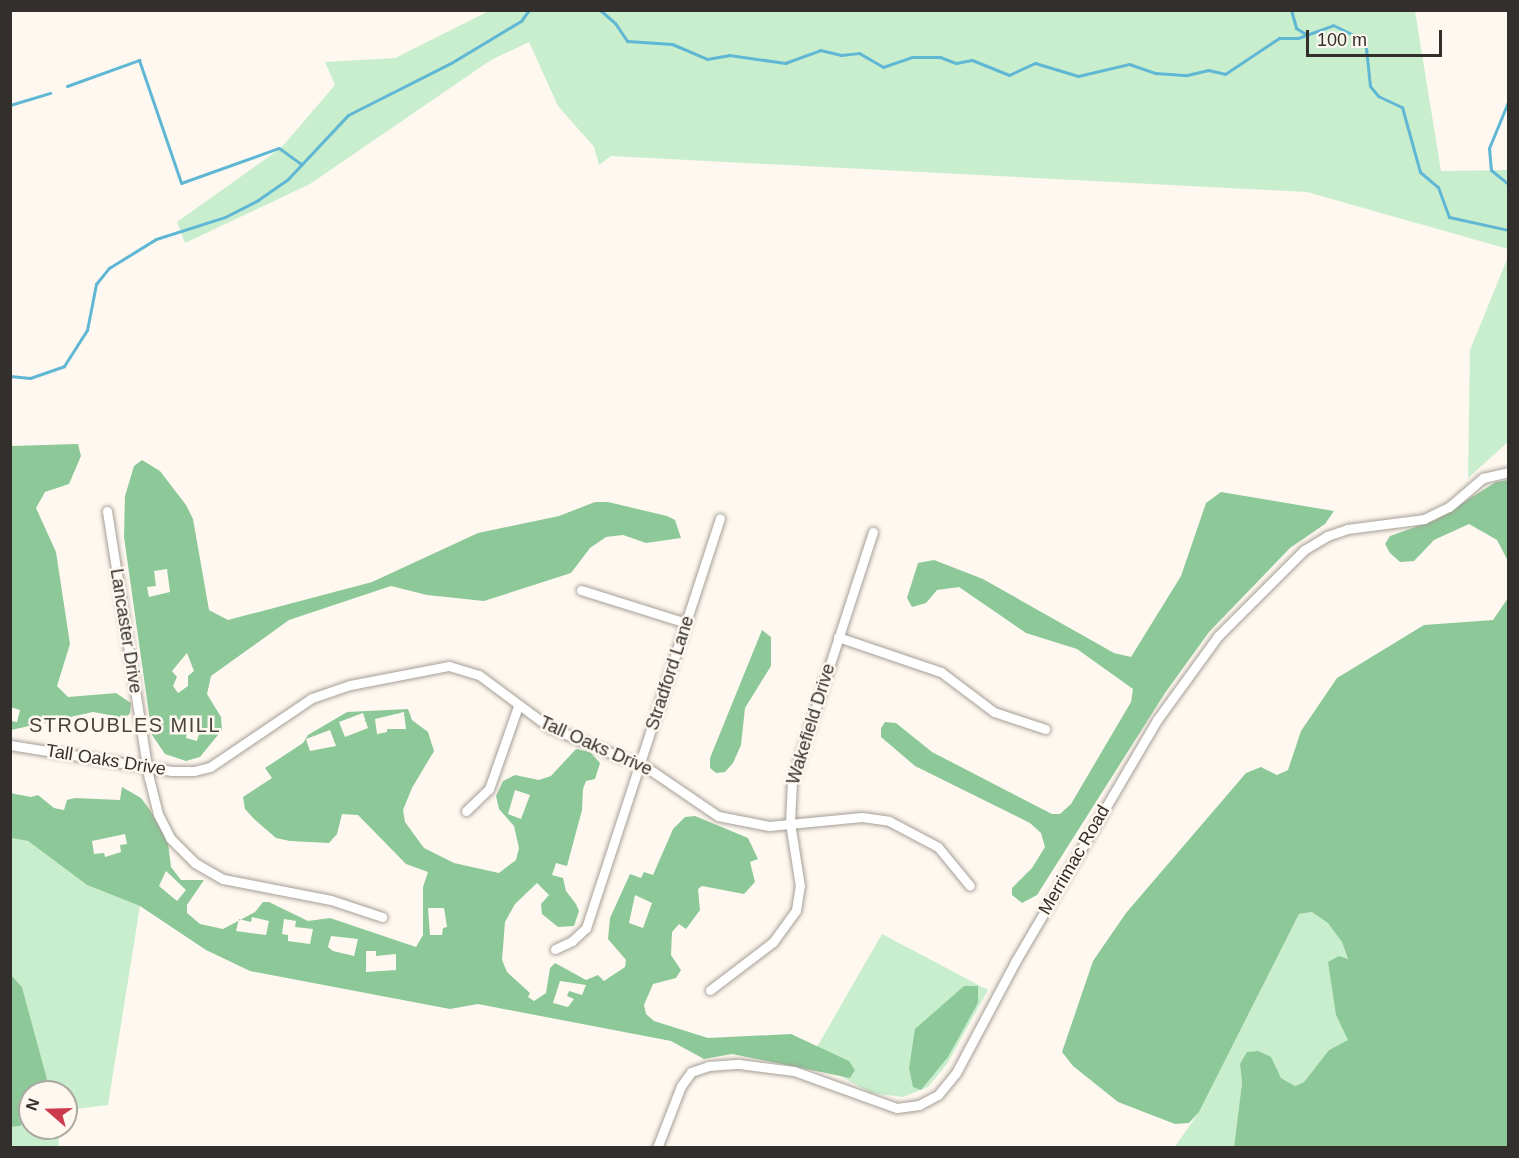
<!DOCTYPE html>
<html>
<head>
<meta charset="utf-8">
<style>
  body { margin:0 }
  #map { position:relative; width:1519px; height:1158px; overflow:hidden; background:#fef8f0; font-family:Arial,sans-serif }
  div>[style] { position:absolute }
  [style*='--x'] { left:calc(var(--x)*1px); top:calc(var(--y)*1px); width:calc(var(--w)*1px); rotate:calc(var(--a)*1deg) }
  .green>* { inset:0; background:#c8eece }
  .forest>* { inset:0; background:#8dc998 }
  .stream>* { height:3px; margin:-1.5px; padding:0 1.5px; transform-origin:1.5px; border-radius:1.5px; background:#60b7d4 }
  .roads { filter:drop-shadow(0 0 2px #a69f96) drop-shadow(0 0 2px #a69f96) }
  .minor>* { height:9px; margin:-4.5px; padding:0 4.5px; transform-origin:4.5px; border-radius:4.5px; background:#fff }
  span { translate:-50% -50%; white-space:nowrap; text-align:center; line-height:1.15; -webkit-text-stroke:5px #fef8f0; paint-order:stroke }
  .street-label { font-size:18px; color:#322f2c }
  .neighbourhood-label { font-size:20px; color:#49433b; letter-spacing:1.5px }
  .frame { position:absolute; inset:0; border:12px solid #322f2c; pointer-events:none }
  .north { position:absolute; left:18px; top:1080px; width:60px; height:60px; box-sizing:border-box; background:#fef8f0; border:2px solid #aca8a2; border-radius:50%; rotate:290deg; font-size:16px; font-weight:700; line-height:24px; text-align:center; color:#322f2c }
  .north::after { content:''; display:block; margin:auto; width:21px; height:27px; background:#cc3b4d; clip-path:polygon(50% 0,100% 100%,50% 72%,0 100%) }
  .scale { position:absolute; left:1306px; top:30px; width:136px; height:27px; box-sizing:border-box; border:3px solid #322f2c; border-top:0; padding-left:8px; font-size:18px; line-height:21px; white-space:nowrap; color:#322f2c; -webkit-text-stroke:4px #fef8f0; paint-order:stroke }
</style>
</head>
<body>
<div id="map">
  <div class="green">
    <div style="clip-path:polygon(491px 10px,1415px 11px,1441px 171px,1508px 170px,1508px 249px,1307px 192px,611px 156px,599px 165px,594px 147px,558px 106px,529px 42px,491px 60px,310px 184px,185px 243px,177px 222px,281px 148px,335px 85px,325px 62px,395px 58px)"></div>
    <div style="clip-path:polygon(1508px 257px,1508px 442px,1468px 478px,1470px 350px)"></div>
    <div style="clip-path:polygon(10px 838px,28px 841px,87px 885px,140px 906px,108px 1105px,66px 1110px,66px 1092px,44px 1092px,47px 1079px,22px 987px,11px 975px)"></div>
    <div style="clip-path:polygon(1312px 912px,1328px 922px,1342px 942px,1348px 960px,1336px 1015px,1349px 1040px,1329px 1050px,1304px 1082px,1295px 1086px,1281px 1078px,1270px 1057px,1240px 1064px,1242px 1083px,1234px 1147px,1174px 1148px,1199px 1112px,1299px 914px)"></div>
    <div style="clip-path:polygon(882px 934px,988px 990px,947px 1064px,928px 1087px,903px 1097px,871px 1093px,810px 1059px)"></div>
    <div style="clip-path:polygon(30px 1116px,30px 1128px,58px 1128px,59px 1147px,11px 1147px,10px 1127px,20px 1126px)"></div>
  </div>
  <div class="forest">
    <div style="clip-path:polygon(78px 444px,81px 456px,69px 484px,45px 492px,36px 508px,56px 552px,70px 644px,57px 686px,68px 697px,116px 693px,131px 703px,130px 713px,126px 718px,93px 712px,11px 730px,11px 721px,17px 722px,20px 710px,10px 707px,11px 446px)"></div>
    <div style="clip-path:polygon(evenodd,142px 460px,160px 471px,186px 505px,193px 519px,209px 610px,228px 620px,372px 582px,478px 533px,559px 516px,595px 502px,608px 502px,667px 516px,675px 520px,681px 538px,646px 543px,623px 535px,606px 537px,590px 548px,571px 573px,484px 601px,427px 595px,391px 586px,289px 620px,211px 676px,207px 694px,221px 717px,222px 730px,200px 757px,186px 761px,165px 754px,152px 735px,124px 537px,125px 496px,134px 466px,142px 460px,167px 569px,170px 592px,149px 597px,147px 587px,156px 586px,154px 571px,167px 569px,142px 460px,187px 653px,194px 671px,188px 676px,188px 686px,178px 693px,173px 686px,177px 677px,172px 671px,187px 653px,142px 460px,174px 719px,202px 723px,197px 741px,186px 738px,187px 733px,171px 729px,174px 719px)"></div>
    <div style="clip-path:polygon(1508px 480px,1508px 561px,1497px 540px,1469px 524px,1434px 540px,1414px 561px,1400px 562px,1390px 553px,1385px 544px,1390px 536px,1435px 520px,1496px 482px)"></div>
    <div style="clip-path:polygon(1221px 492px,1334px 511px,1325px 524px,1290px 548px,1209px 632px,1165px 693px,1037px 895px,1022px 903px,1012px 895px,1012px 888px,1032px 868px,1045px 847px,1041px 833px,1030px 823px,915px 766px,881px 737px,881px 728px,885px 722px,896px 723px,932px 752px,1052px 814px,1060px 814px,1071px 804px,1131px 702px,1133px 689px,1077px 649px,1026px 633px,959px 587px,937px 590px,926px 603px,912px 607px,907px 598px,918px 563px,934px 560px,983px 579px,1114px 653px,1131px 657px,1181px 576px,1206px 503px)"></div>
    <div style="clip-path:polygon(1508px 598px,1508px 1147px,1234px 1147px,1242px 1083px,1240px 1064px,1247px 1052px,1258px 1051px,1271px 1057px,1281px 1078px,1295px 1086px,1304px 1082px,1329px 1050px,1348px 1040px,1336px 1015px,1328px 962px,1339px 956px,1348px 959px,1342px 942px,1328px 923px,1312px 912px,1299px 914px,1199px 1112px,1189px 1123px,1175px 1124px,1118px 1102px,1073px 1066px,1062px 1052px,1093px 961px,1126px 913px,1246px 773px,1261px 767px,1277px 775px,1288px 770px,1301px 731px,1337px 678px,1424px 625px,1493px 620px)"></div>
    <div style="clip-path:polygon(762px 630px,771px 637px,771px 666px,745px 708px,741px 745px,733px 763px,725px 772px,716px 773px,710px 768px,710px 758px)"></div>
    <div style="clip-path:polygon(evenodd,408px 709px,412px 720px,428px 732px,434px 751px,412px 788px,403px 810px,405px 822px,424px 848px,454px 863px,499px 873px,516px 860px,519px 848px,514px 826px,499px 809px,496px 796px,503px 781px,515px 775px,539px 780px,551px 776px,576px 749px,590px 752px,600px 763px,595px 779px,586px 781px,583px 789px,582px 810px,567px 866px,556px 863px,552px 875px,563px 878px,566px 891px,576px 904px,579px 911px,574px 926px,558px 927px,542px 914px,541px 904px,549px 895px,537px 883px,515px 904px,505px 922px,502px 960px,507px 972px,530px 993px,528px 997px,534px 1001px,546px 993px,550px 968px,555px 963px,586px 980px,598px 975px,604px 981px,625px 967px,626px 960px,608px 939px,610px 918px,630px 874px,641px 878px,644px 872px,653px 875px,673px 829px,685px 817px,695px 816px,748px 838px,758px 859px,750px 862px,755px 882px,744px 894px,702px 886px,698px 889px,700px 910px,686px 929px,679px 924px,672px 932px,671px 955px,681px 970px,676px 978px,653px 984px,644px 1005px,646px 1014px,654px 1021px,708px 1038px,791px 1034px,849px 1061px,855px 1070px,850px 1078px,732px 1054px,704px 1059px,671px 1041px,478px 1004px,450px 1009px,250px 971px,206px 950px,140px 906px,87px 885px,28px 841px,11px 838px,10px 793px,31px 797px,38px 795px,54px 808px,64px 810px,67px 800px,75px 798px,120px 800px,122px 787px,141px 798px,150px 810px,168px 843px,171px 867px,181px 880px,204px 880px,187px 905px,187px 913px,200px 924px,223px 929px,255px 912px,263px 902px,269px 902px,308px 921px,330px 918px,416px 947px,423px 935px,423px 887px,428px 872px,406px 864px,358px 815px,342px 814px,337px 834px,329px 843px,290px 841px,276px 838px,254px 819px,245px 809px,243px 797px,272px 778px,265px 768px,303px 743px,308px 735px,347px 712px,408px 709px,404px 712px,406px 729px,387px 729px,387px 732px,377px 734px,375px 719px,404px 712px,408px 709px,363px 713px,368px 728px,345px 737px,339px 722px,363px 713px,408px 709px,330px 730px,336px 746px,310px 751px,306px 739px,330px 730px,408px 709px,515px 790px,530px 795px,521px 819px,508px 814px,515px 790px,408px 709px,125px 834px,127px 844px,120px 845px,121px 852px,105px 857px,104px 853px,94px 854px,92px 841px,125px 834px,408px 709px,166px 871px,186px 890px,177px 901px,159px 886px,166px 871px,408px 709px,635px 895px,652px 903px,643px 928px,629px 923px,635px 895px,408px 709px,428px 908px,444px 908px,447px 927px,443px 928px,442px 935px,430px 935px,428px 908px,408px 709px,252px 917px,269px 921px,266px 935px,236px 931px,239px 919px,251px 922px,252px 917px,408px 709px,284px 919px,296px 921px,295px 927px,313px 929px,310px 944px,288px 941px,288px 935px,282px 934px,284px 919px,408px 709px,331px 936px,358px 939px,354px 956px,333px 951px,328px 947px,331px 936px,408px 709px,366px 951px,376px 951px,376px 956px,396px 954px,396px 970px,366px 972px,366px 951px,408px 709px,560px 981px,586px 985px,582px 995px,569px 991px,567px 996px,574px 999px,568px 1007px,553px 1003px,560px 981px)"></div>
    <div style="clip-path:polygon(11px 975px,22px 987px,47px 1079px,44px 1092px,30px 1092px,30px 1116px,20px 1126px,11px 1127px)"></div>
    <div style="clip-path:polygon(964px 986px,978px 986px,978px 1003px,948px 1057px,921px 1090px,913px 1087px,909px 1068px,915px 1029px)"></div>
  </div>
  <div class="stream">
    <div style="--x:600;--y:10;--w:20;--a:41"></div>
    <div style="--x:615;--y:23;--w:22;--a:56"></div>
    <div style="--x:627;--y:41;--w:45;--a:3.8"></div>
    <div style="--x:672;--y:44;--w:38;--a:23"></div>
    <div style="--x:707;--y:59;--w:22;--a:-10"></div>
    <div style="--x:729;--y:55;--w:57;--a:8.1"></div>
    <div style="--x:785;--y:63;--w:37;--a:-20"></div>
    <div style="--x:820;--y:50;--w:22;--a:13"></div>
    <div style="--x:841;--y:55;--w:18;--a:-6"></div>
    <div style="--x:859;--y:53;--w:28;--a:30"></div>
    <div style="--x:883;--y:67;--w:31;--a:-19"></div>
    <div style="--x:912;--y:57;--w:28;--a:0"></div>
    <div style="--x:940;--y:57;--w:17;--a:21"></div>
    <div style="--x:956;--y:63;--w:16;--a:-11"></div>
    <div style="--x:972;--y:60;--w:40;--a:22"></div>
    <div style="--x:1009;--y:75;--w:29;--a:-25"></div>
    <div style="--x:1035;--y:63;--w:45;--a:16.8"></div>
    <div style="--x:1078;--y:76;--w:52;--a:-13.2"></div>
    <div style="--x:1129;--y:64;--w:28;--a:19"></div>
    <div style="--x:1155;--y:73;--w:32;--a:4"></div>
    <div style="--x:1187;--y:75;--w:22;--a:-13"></div>
    <div style="--x:1208;--y:70;--w:17;--a:13"></div>
    <div style="--x:1225;--y:74;--w:65;--a:-33.7"></div>
    <div style="--x:1279;--y:38;--w:19;--a:0"></div>
    <div style="--x:1298;--y:38;--w:37;--a:-20"></div>
    <div style="--x:1333;--y:25;--w:28;--a:26"></div>
    <div style="--x:1358;--y:37;--w:14;--a:54"></div>
    <div style="--x:1366;--y:48;--w:38;--a:84"></div>
    <div style="--x:1370;--y:86;--w:13;--a:51"></div>
    <div style="--x:1378;--y:96;--w:26;--a:25"></div>
    <div style="--x:1402;--y:107;--w:67;--a:74.5"></div>
    <div style="--x:1420;--y:172;--w:23;--a:40"></div>
    <div style="--x:1438;--y:187;--w:32;--a:70"></div>
    <div style="--x:1449;--y:217;--w:60;--a:12.4"></div>
    <div style="--x:1291;--y:10;--w:19;--a:74"></div>
    <div style="--x:1296;--y:28;--w:13;--a:32"></div>
    <div style="--x:67;--y:86;--w:77;--a:-19.9"></div>
    <div style="--x:139;--y:60;--w:130;--a:71.1"></div>
    <div style="--x:181;--y:183;--w:104;--a:-19.7"></div>
    <div style="--x:279;--y:148;--w:27;--a:36"></div>
    <div style="--x:1508;--y:102;--w:50;--a:112.4"></div>
    <div style="--x:1489;--y:148;--w:22;--a:85"></div>
    <div style="--x:1491;--y:170;--w:22;--a:39"></div>
    <div style="--x:10;--y:105;--w:42;--a:-16.7"></div>
    <div style="--x:10;--y:376;--w:20;--a:6"></div>
    <div style="--x:30;--y:378;--w:36;--a:-19"></div>
    <div style="--x:64;--y:366;--w:43;--a:-57.4"></div>
    <div style="--x:87;--y:330;--w:47;--a:-78.9"></div>
    <div style="--x:96;--y:284;--w:21;--a:-51"></div>
    <div style="--x:109;--y:268;--w:55;--a:-31.7"></div>
    <div style="--x:156;--y:239;--w:72;--a:-17.7"></div>
    <div style="--x:225;--y:217;--w:37;--a:-27"></div>
    <div style="--x:258;--y:200;--w:35;--a:-35"></div>
    <div style="--x:287;--y:180;--w:89;--a:-46.8"></div>
    <div style="--x:348;--y:115;--w:115;--a:-26.8"></div>
    <div style="--x:451;--y:63;--w:82;--a:-31"></div>
    <div style="--x:521;--y:21;--w:14;--a:-54"></div>
  </div>
  <div class="roads">
    <div class="minor">
      <div style="--x:107;--y:511;--w:270;--a:81.1"></div>
      <div style="--x:149;--y:778;--w:37;--a:76"></div>
      <div style="--x:158;--y:814;--w:27;--a:63"></div>
      <div style="--x:170;--y:838;--w:35;--a:45"></div>
      <div style="--x:195;--y:863;--w:32;--a:30"></div>
      <div style="--x:223;--y:879;--w:110;--a:11"></div>
      <div style="--x:331;--y:900;--w:54;--a:18.4"></div>
      <div style="--x:581;--y:590;--w:110;--a:17.4"></div>
      <div style="--x:838;--y:637;--w:109;--a:18.8"></div>
      <div style="--x:941;--y:672;--w:66;--a:37"></div>
      <div style="--x:994;--y:712;--w:54;--a:18.4"></div>
      <div style="--x:10;--y:745;--w:164;--a:9.1"></div>
      <div style="--x:172;--y:771;--w:22;--a:0"></div>
      <div style="--x:194;--y:771;--w:16;--a:-14"></div>
      <div style="--x:210;--y:767;--w:123;--a:-34.1"></div>
      <div style="--x:312;--y:698;--w:40;--a:-18.9"></div>
      <div style="--x:350;--y:685;--w:101;--a:-10.9"></div>
      <div style="--x:449;--y:666;--w:31;--a:17"></div>
      <div style="--x:479;--y:675;--w:87;--a:36.6"></div>
      <div style="--x:549;--y:727;--w:108;--a:22.8"></div>
      <div style="--x:649;--y:769;--w:83;--a:34.3"></div>
      <div style="--x:718;--y:816;--w:52;--a:11.1"></div>
      <div style="--x:769;--y:826;--w:93;--a:-5.5"></div>
      <div style="--x:862;--y:817;--w:27;--a:8"></div>
      <div style="--x:889;--y:821;--w:55;--a:28"></div>
      <div style="--x:938;--y:847;--w:50;--a:50.6"></div>
      <div style="--x:466;--y:811;--w:32;--a:-44"></div>
      <div style="--x:489;--y:789;--w:88;--a:-70.7"></div>
      <div style="--x:555;--y:949;--w:19;--a:-25"></div>
      <div style="--x:572;--y:941;--w:19;--a:-43"></div>
      <div style="--x:586;--y:928;--w:431;--a:-71.9"></div>
      <div style="--x:710;--y:990;--w:79;--a:-37.3"></div>
      <div style="--x:773;--y:942;--w:39;--a:-54"></div>
      <div style="--x:796;--y:910;--w:24;--a:-81"></div>
      <div style="--x:800;--y:886;--w:64;--a:-99"></div>
      <div style="--x:790;--y:823;--w:42;--a:-87.3"></div>
      <div style="--x:792;--y:781;--w:262;--a:-72"></div>
      <div style="--x:657;--y:1148;--w:66;--a:-68.8"></div>
      <div style="--x:681;--y:1086;--w:17;--a:-54"></div>
      <div style="--x:691;--y:1072;--w:18;--a:-19"></div>
      <div style="--x:708;--y:1066;--w:31;--a:-4"></div>
      <div style="--x:739;--y:1064;--w:55;--a:7.3"></div>
      <div style="--x:794;--y:1071;--w:109;--a:19.8"></div>
      <div style="--x:897;--y:1108;--w:22;--a:-8"></div>
      <div style="--x:919;--y:1105;--w:21;--a:-28"></div>
      <div style="--x:938;--y:1095;--w:28;--a:-51"></div>
      <div style="--x:956;--y:1073;--w:126;--a:-62"></div>
      <div style="--x:1015;--y:962;--w:281;--a:-59.6"></div>
      <div style="--x:1157;--y:720;--w:104;--a:-54"></div>
      <div style="--x:1218;--y:636;--w:122;--a:-45"></div>
      <div style="--x:1304;--y:550;--w:27;--a:-31"></div>
      <div style="--x:1327;--y:536;--w:21;--a:-19"></div>
      <div style="--x:1347;--y:529;--w:78;--a:-7.4"></div>
      <div style="--x:1424;--y:519;--w:28;--a:-26"></div>
      <div style="--x:1449;--y:507;--w:45;--a:-40.5"></div>
      <div style="--x:1483;--y:478;--w:26;--a:-13"></div>
    </div>
  </div>
  <div class="street-label">
    <span style="left:126px;top:631px;rotate:81deg">Lancaster Drive</span>
    <span style="left:670px;top:673px;rotate:-72deg">Stradford Lane</span>
    <span style="left:811px;top:724px;rotate:-73deg">Wakefield Drive</span>
    <span style="left:596px;top:746px;rotate:24deg">Tall Oaks Drive</span>
    <span style="left:106px;top:760px;rotate:9deg">Tall Oaks Drive</span>
    <span style="left:1074px;top:860px;rotate:-60deg">Merrimac Road</span>
  </div>
  <div class="neighbourhood-label">
    <span style="left:125px;top:725px">STROUBLES MILL</span>
  </div>
  <div class="frame"></div>
  <div class="north">N</div>
  <div class="scale">100 m</div>
</div>
</body>
</html>
